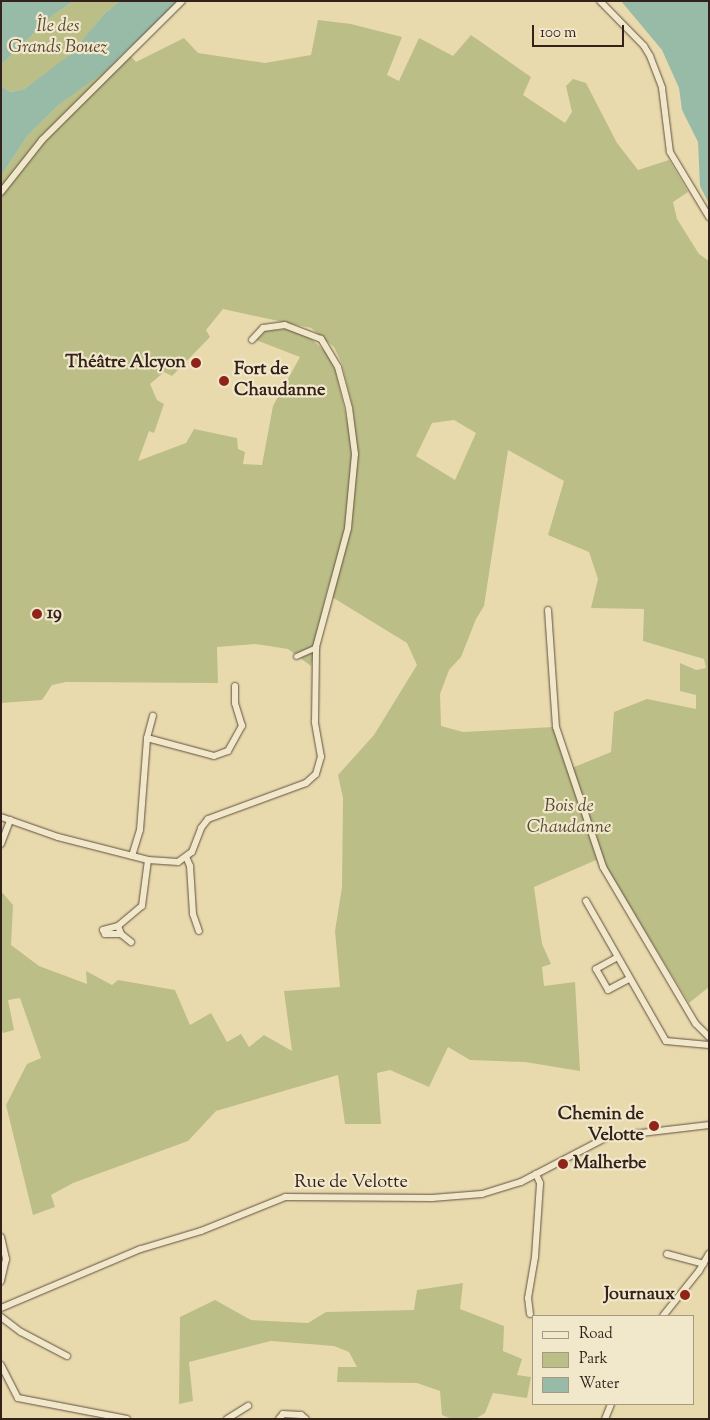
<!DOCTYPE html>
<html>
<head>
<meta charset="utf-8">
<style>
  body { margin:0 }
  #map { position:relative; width:710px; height:1420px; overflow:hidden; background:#e9daad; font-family:"Sorts Mill Goudy",serif }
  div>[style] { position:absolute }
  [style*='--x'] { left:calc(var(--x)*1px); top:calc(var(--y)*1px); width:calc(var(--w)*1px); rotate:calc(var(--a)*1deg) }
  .green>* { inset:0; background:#bbbe86 }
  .water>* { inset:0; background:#98bba8 }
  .roads { filter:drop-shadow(0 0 1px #605040) drop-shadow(0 0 1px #605040) }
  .pedestrian>* { height:5px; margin:-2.5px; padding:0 2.5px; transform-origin:2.5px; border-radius:2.5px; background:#f1e7ca }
  .minor>* { height:6px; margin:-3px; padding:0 3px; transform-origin:3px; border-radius:3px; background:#f1e7ca }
  .dots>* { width:14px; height:14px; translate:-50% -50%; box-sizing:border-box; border:2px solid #f1e7ca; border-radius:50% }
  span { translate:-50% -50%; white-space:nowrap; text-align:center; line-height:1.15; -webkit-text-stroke:4.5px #f1e7ca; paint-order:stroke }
  .park-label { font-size:18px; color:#554936; font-style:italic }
  .poi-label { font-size:18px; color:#33221c; font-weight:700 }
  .right { translate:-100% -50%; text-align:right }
  .left { translate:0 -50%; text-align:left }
  .street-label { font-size:18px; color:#33221c }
  .frame { position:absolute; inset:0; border:2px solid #33221c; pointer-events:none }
  .legend { position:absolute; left:532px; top:1315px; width:162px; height:90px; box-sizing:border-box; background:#f1e7ca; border:1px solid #a59884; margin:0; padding:6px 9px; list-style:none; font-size:15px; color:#33221c }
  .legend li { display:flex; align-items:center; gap:10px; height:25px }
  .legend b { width:25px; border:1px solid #a59884 }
  .scale { position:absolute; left:532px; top:25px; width:92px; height:22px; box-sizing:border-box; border:2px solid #33221c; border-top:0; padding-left:6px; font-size:15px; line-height:18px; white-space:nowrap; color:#33221c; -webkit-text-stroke:4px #f1e7ca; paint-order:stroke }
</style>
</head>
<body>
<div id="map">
  <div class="green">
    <div style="clip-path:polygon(74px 1px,120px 1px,105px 13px,72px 54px,24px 89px,10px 92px,1px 86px,1px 65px,53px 15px)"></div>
    <div style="clip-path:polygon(evenodd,318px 20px,351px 24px,402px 37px,387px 75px,399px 81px,419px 38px,453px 56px,471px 35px,531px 77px,523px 95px,565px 123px,572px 112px,566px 86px,573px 79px,586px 83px,617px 143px,638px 170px,669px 160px,688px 192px,673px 202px,677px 219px,699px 254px,709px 261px,709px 987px,689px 1003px,631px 908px,596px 860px,534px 887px,542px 944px,551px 964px,542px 967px,544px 986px,575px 982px,580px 1071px,525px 1062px,470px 1060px,448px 1047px,429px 1087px,390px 1070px,377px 1073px,381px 1124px,345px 1124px,338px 1075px,216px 1111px,188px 1141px,73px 1183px,51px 1195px,55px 1207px,33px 1215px,6px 1105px,27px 1064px,41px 1058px,20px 998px,8px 1000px,14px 1030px,3px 1033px,1px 1027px,1px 891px,13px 905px,11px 945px,39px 966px,87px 984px,86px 971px,112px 985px,118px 980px,175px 990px,190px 1025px,211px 1013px,227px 1042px,241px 1034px,249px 1047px,264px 1035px,292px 1051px,284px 991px,340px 987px,335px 931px,342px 887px,343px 798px,338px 775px,374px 735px,417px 665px,407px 643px,332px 597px,352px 525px,357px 453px,353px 408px,342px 364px,334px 347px,311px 328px,223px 309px,206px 330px,210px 337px,176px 372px,172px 376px,164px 372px,150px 384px,157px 400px,164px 404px,154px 433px,149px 431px,138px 461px,186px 443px,194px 429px,237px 438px,238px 449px,245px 452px,243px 464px,262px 465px,273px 406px,300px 357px,256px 340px,266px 331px,287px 329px,308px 336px,327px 353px,335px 369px,355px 454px,348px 528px,326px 594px,311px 666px,288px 649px,256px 644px,217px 647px,218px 683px,66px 682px,52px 685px,42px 700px,1px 703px,1px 176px,28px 135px,61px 103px,127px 52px,136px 62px,184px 38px,198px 53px,265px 63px,311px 55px,318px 20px,454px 420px,476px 433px,455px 480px,416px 456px,432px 423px,454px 420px,318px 20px,508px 450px,564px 481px,548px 535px,589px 552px,598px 579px,591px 608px,644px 609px,643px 641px,704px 659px,706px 668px,696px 670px,680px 663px,680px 691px,696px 695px,696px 709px,647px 699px,614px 712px,611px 752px,567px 770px,553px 727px,463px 732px,441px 726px,440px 694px,449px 670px,461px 657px,476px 619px,484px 606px,508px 450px)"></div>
    <div style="clip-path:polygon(463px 1283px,460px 1309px,504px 1326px,503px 1351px,522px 1359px,517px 1375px,531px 1377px,527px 1398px,493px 1393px,485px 1413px,475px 1419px,452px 1419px,442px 1415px,440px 1391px,417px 1383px,337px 1382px,338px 1367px,357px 1367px,349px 1352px,334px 1346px,271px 1341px,189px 1362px,193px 1401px,179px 1404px,180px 1317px,215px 1300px,251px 1320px,308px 1323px,326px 1312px,414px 1310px,417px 1290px)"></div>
  </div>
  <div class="water">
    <div style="clip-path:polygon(1px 1px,74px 1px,53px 15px,1px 65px)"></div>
    <div style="clip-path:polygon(120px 1px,179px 1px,104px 72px,61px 103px,28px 135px,1px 176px,1px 86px,10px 92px,24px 89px,71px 54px,105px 13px)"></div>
    <div style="clip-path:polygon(621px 1px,709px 1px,709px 204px,700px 186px,698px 142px,682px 110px,679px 88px,662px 50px)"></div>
  </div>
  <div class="roads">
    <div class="pedestrian">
      <div style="--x:296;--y:656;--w:22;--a:-24"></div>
    </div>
    <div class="minor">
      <div style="--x:600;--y:1;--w:63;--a:45.6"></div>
      <div style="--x:644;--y:46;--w:12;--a:59"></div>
      <div style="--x:650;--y:56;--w:34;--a:69"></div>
      <div style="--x:662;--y:88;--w:64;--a:82.9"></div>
      <div style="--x:670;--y:152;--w:76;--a:59"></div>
      <div style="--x:1;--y:192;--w:66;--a:-51.7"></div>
      <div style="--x:42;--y:140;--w:197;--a:-44.8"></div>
      <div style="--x:548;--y:610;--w:117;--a:86.1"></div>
      <div style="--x:556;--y:727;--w:148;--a:71.4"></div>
      <div style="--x:603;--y:867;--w:182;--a:59.4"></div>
      <div style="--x:696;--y:1024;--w:18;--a:45"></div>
      <div style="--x:147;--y:738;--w:69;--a:15"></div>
      <div style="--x:214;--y:756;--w:15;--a:-20"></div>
      <div style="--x:228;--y:751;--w:29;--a:-61"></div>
      <div style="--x:242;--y:726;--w:24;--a:-107"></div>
      <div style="--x:235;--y:703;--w:17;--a:-90"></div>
      <div style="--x:1;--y:817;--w:60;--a:19.3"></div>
      <div style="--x:58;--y:837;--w:93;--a:14.3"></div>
      <div style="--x:148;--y:860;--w:30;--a:4"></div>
      <div style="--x:178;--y:862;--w:17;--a:-36"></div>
      <div style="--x:192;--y:852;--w:26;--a:-69"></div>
      <div style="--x:201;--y:828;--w:11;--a:-52"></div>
      <div style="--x:208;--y:819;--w:104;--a:-20.2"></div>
      <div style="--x:306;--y:783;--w:13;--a:-42"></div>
      <div style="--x:316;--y:774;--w:18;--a:-74"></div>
      <div style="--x:321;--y:757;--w:36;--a:-100"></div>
      <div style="--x:315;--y:722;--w:75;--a:-89.2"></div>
      <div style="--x:316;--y:647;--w:123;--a:-74.9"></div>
      <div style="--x:348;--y:528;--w:74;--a:-84.6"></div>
      <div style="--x:355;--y:454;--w:46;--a:-97.4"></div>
      <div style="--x:349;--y:408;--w:42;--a:-105"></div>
      <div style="--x:338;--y:367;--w:33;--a:-121"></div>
      <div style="--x:321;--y:339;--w:39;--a:-159"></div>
      <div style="--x:285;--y:325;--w:22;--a:172"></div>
      <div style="--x:263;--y:328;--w:16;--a:133"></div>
      <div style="--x:1;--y:844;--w:26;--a:-69"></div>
      <div style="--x:132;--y:856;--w:27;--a:-73"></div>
      <div style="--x:140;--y:830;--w:92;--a:-85.6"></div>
      <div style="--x:147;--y:738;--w:23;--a:-75"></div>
      <div style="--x:187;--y:859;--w:8;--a:67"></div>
      <div style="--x:190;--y:866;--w:48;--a:86.4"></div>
      <div style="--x:193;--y:914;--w:18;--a:71"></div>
      <div style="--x:586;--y:901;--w:161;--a:60.3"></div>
      <div style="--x:666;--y:1041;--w:43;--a:5.3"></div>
      <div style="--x:118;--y:926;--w:9;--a:69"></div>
      <div style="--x:121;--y:934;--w:13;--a:39"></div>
      <div style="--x:121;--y:934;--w:16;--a:180"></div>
      <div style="--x:105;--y:934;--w:4;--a:-117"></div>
      <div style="--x:103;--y:930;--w:16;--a:-15"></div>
      <div style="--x:118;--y:926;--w:31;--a:-40"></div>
      <div style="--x:142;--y:906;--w:46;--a:-82.6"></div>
      <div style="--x:616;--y:958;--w:23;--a:151"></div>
      <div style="--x:596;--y:969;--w:24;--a:60"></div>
      <div style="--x:608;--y:990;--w:24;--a:-28"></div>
      <div style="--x:1;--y:1237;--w:23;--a:77"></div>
      <div style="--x:6;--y:1259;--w:23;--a:103"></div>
      <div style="--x:667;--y:1254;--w:38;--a:15"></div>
      <div style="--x:1;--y:1308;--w:152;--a:-22.9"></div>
      <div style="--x:141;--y:1249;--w:63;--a:-16.7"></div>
      <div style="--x:201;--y:1231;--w:91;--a:-22"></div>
      <div style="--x:285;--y:1197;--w:147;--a:0.4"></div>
      <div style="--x:432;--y:1198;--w:50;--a:-4.6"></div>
      <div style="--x:482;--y:1194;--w:41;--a:-17.1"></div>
      <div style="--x:521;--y:1182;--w:97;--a:-27.6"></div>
      <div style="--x:607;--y:1137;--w:103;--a:-6.7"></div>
      <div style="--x:530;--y:1314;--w:16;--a:-97"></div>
      <div style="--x:528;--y:1298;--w:42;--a:-80.3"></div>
      <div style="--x:535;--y:1257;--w:74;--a:-86.1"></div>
      <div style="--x:540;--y:1183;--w:10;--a:-114"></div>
      <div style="--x:663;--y:1316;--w:58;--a:-51.3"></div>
      <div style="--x:699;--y:1271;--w:20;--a:-60"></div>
      <div style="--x:1;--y:1317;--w:25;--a:37"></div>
      <div style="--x:21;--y:1332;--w:52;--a:27.6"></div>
      <div style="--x:1;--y:1365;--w:37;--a:63"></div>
      <div style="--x:18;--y:1398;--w:111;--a:10.9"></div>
      <div style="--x:227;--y:1419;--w:25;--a:-32"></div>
      <div style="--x:279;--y:1419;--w:6;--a:-51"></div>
      <div style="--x:283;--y:1414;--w:18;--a:3"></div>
      <div style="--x:301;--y:1415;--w:6;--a:39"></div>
      <div style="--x:605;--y:1419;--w:16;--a:-68"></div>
    </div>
  </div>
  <div class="dots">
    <div style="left:196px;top:363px;background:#8f2418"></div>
    <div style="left:224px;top:381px;background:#8f2418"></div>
    <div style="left:37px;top:614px;background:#8f2418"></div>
    <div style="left:654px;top:1126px;background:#8f2418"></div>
    <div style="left:563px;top:1164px;background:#8f2418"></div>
    <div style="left:685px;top:1295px;background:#8f2418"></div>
  </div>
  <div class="park-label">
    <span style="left:58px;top:38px">Île des<br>Grands Bouez</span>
    <span style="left:569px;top:818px">Bois de<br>Chaudanne</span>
  </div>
  <div class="poi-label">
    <span class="right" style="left:186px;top:363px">Théâtre Alcyon</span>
    <span class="left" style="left:234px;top:381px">Fort de<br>Chaudanne</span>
    <span class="left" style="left:47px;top:614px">19</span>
    <span class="right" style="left:644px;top:1126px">Chemin de<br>Velotte</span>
    <span class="left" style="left:573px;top:1164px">Malherbe</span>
    <span class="right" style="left:675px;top:1295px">Journaux</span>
  </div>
  <div class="street-label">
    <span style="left:351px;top:1183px">Rue de Velotte</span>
  </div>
  <div class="frame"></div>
  <ul class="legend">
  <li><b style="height:6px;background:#f1e7ca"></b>Road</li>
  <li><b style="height:14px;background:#bbbe86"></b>Park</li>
  <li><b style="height:14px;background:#98bba8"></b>Water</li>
  </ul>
  <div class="scale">100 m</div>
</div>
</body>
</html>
